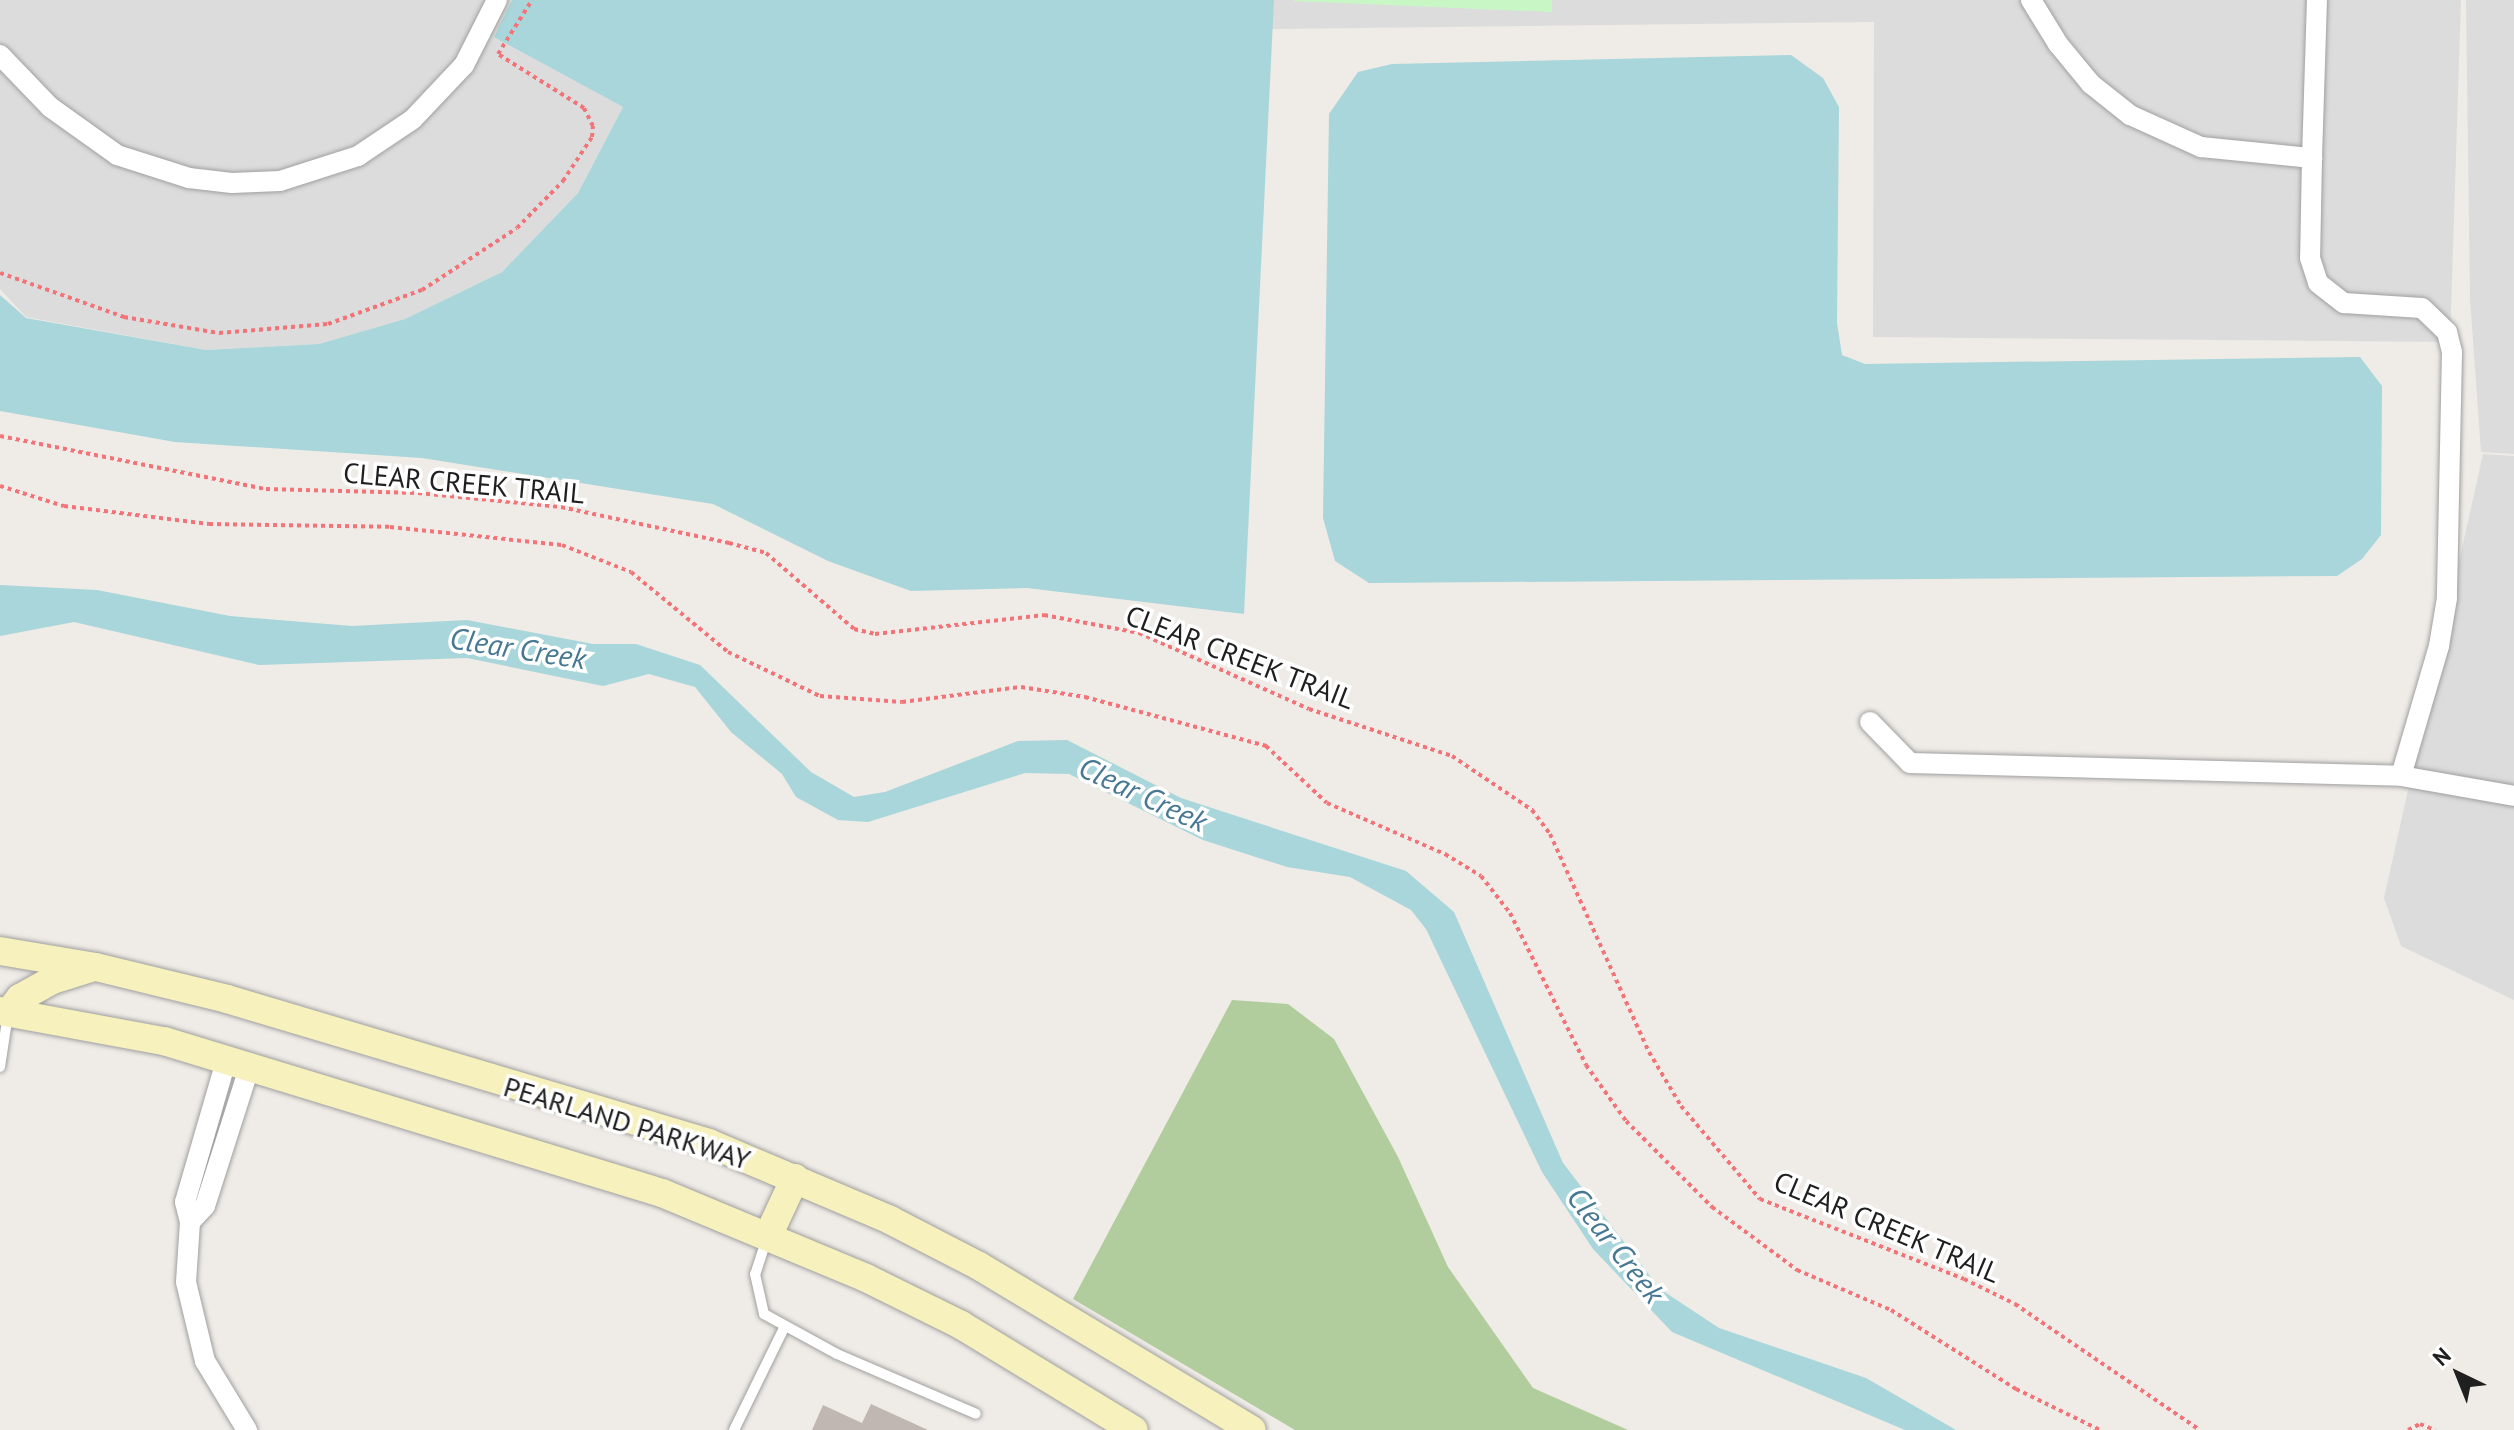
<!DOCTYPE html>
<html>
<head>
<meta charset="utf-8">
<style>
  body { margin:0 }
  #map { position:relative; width:2514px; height:1430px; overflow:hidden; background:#efebe6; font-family:"PT Sans",sans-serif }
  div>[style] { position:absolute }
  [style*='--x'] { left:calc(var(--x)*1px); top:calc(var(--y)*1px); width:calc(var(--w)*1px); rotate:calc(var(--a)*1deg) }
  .residential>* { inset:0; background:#dddcdc }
  .forest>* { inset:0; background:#b1cc9d }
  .park>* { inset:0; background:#c8f7c5 }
  .water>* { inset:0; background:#a8d6da }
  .building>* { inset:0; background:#c0b6b2 }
  .path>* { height:4px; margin-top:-2px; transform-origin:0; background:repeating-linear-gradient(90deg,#f27479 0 4px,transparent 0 8px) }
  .roads { filter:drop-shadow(0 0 2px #a0a0a0) drop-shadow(0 0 2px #a0a0a0) }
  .service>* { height:10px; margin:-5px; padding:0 5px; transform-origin:5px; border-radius:5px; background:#fff }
  .minor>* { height:20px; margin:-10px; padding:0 10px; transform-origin:10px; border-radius:10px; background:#fff }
  .secondary>* { height:28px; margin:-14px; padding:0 14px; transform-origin:14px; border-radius:14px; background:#f6f1bd }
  span { translate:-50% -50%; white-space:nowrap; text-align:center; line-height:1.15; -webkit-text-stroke:7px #fff; paint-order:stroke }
  .street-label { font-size:28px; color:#1f1f1f }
  .water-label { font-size:30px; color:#477893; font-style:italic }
  .north { position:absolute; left:2418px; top:1334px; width:80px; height:80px; -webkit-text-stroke:6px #fff; paint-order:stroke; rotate:317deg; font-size:22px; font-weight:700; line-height:32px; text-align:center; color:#1f1f1f }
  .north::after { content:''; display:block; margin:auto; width:28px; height:36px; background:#1f1f1f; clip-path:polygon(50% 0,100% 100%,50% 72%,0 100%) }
</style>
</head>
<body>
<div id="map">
  <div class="residential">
    <div style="clip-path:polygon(0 0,512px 0,495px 37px,623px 107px,578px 193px,502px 272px,405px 319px,319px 344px,206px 350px,26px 317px,0 289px)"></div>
    <div style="clip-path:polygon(1274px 0,2461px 0,2450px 342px,1873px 337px,1874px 22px,1272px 29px)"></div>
    <div style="clip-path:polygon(2466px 0,2514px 0,2514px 454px,2481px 452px,2470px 299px)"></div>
    <div style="clip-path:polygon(2483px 454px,2514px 456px,2514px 1000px,2401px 946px,2384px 898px)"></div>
  </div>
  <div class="forest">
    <div style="clip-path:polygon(1232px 1000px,1288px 1004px,1334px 1039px,1398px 1157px,1448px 1267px,1533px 1388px,1628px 1430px,1295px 1430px,1073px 1299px)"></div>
  </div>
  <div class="park">
    <div style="clip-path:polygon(1552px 0,1552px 12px,1294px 1px,1294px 0)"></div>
  </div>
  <div class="water">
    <div style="clip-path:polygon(512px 0,1274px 0,1244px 614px,1027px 588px,911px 591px,828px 561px,713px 504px,422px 458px,175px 442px,0 411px,0 295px,26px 318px,206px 350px,319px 344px,405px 319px,502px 272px,578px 193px,623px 107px,494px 37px)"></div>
    <div style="clip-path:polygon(1791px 55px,1823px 78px,1839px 107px,1837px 323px,1842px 355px,1865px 364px,2360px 357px,2382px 386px,2381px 535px,2362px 559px,2337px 576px,1369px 583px,1335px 561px,1323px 518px,1329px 114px,1358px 72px,1392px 64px)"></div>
    <div style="clip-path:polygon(0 585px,97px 590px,230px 616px,352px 626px,467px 620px,593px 644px,636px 644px,700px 665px,811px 772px,854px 797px,885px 792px,1018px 741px,1067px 740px,1181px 798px,1406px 871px,1454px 912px,1563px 1163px,1660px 1289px,1719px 1328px,1866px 1378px,1956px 1430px,1905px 1430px,1672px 1332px,1593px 1249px,1542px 1172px,1426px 929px,1411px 910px,1350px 877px,1287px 867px,1203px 840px,1069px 774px,1025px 773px,868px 822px,838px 820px,796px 797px,782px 774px,731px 732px,695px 687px,649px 674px,603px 686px,467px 658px,259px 665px,74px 622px,0 636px)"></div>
  </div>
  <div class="building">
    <div style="clip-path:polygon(871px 1404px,928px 1430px,812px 1430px,823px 1405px,862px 1423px)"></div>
  </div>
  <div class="path">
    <div style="--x:0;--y:273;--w:132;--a:19.5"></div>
    <div style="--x:124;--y:317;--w:96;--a:9.6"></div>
    <div style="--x:219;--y:333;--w:109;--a:-4.7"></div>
    <div style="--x:328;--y:324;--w:100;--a:-19.9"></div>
    <div style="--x:422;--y:290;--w:113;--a:-33.1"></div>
    <div style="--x:517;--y:228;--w:66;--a:-45.6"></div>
    <div style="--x:563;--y:181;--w:53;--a:-56.6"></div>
    <div style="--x:592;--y:137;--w:11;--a:-85"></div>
    <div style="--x:593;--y:126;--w:20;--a:-117"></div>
    <div style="--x:584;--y:108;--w:102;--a:-147.9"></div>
    <div style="--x:498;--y:54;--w:64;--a:-57.8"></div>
    <div style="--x:0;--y:436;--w:271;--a:11.3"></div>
    <div style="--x:266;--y:489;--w:152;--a:1.5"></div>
    <div style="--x:418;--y:493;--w:144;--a:5.6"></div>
    <div style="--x:561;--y:507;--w:172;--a:12.1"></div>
    <div style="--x:729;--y:543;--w:38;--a:15"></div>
    <div style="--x:766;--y:553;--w:116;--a:40.8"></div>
    <div style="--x:854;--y:629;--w:22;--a:13"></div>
    <div style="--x:875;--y:634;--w:170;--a:-6.4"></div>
    <div style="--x:1044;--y:615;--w:97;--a:10.7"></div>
    <div style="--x:1139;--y:633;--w:186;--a:24.1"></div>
    <div style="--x:1309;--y:709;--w:151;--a:18.2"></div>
    <div style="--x:1452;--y:756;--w:97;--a:34"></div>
    <div style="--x:1532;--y:810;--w:30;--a:53"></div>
    <div style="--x:1550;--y:834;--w:239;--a:65.6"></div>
    <div style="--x:1649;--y:1052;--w:63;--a:59.3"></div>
    <div style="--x:1681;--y:1106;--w:122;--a:49.7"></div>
    <div style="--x:1760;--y:1199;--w:219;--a:21.4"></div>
    <div style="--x:1964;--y:1279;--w:57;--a:26.1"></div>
    <div style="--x:2015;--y:1304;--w:224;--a:34.3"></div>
    <div style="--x:0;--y:486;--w:67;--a:17.4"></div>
    <div style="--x:64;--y:506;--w:146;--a:7.1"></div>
    <div style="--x:209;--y:524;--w:181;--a:0.9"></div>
    <div style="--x:390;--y:527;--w:173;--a:6"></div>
    <div style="--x:562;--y:545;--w:74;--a:21.4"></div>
    <div style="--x:631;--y:572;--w:126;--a:39.5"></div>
    <div style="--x:728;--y:652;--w:102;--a:25.6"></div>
    <div style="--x:820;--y:696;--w:82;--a:4.2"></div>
    <div style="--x:902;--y:702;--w:120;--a:-7.2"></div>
    <div style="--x:1021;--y:687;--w:65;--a:8.9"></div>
    <div style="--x:1085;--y:697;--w:188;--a:15.1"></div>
    <div style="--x:1266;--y:746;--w:83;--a:43.1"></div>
    <div style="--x:1327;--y:803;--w:129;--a:23.4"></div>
    <div style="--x:1445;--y:854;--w:42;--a:31.4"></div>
    <div style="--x:1481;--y:876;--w:47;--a:51.9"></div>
    <div style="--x:1510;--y:913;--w:170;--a:63.4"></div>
    <div style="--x:1586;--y:1065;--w:69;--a:54.5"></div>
    <div style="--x:1626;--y:1121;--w:122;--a:45"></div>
    <div style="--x:1712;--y:1207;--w:106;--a:36.5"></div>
    <div style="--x:1797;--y:1270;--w:102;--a:23.1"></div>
    <div style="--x:1891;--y:1310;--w:148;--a:32.3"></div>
    <div style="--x:2016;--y:1389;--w:93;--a:26"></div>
    <div style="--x:2408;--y:1430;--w:13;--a:-27"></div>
    <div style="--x:2420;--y:1424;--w:16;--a:22"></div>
  </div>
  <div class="roads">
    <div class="service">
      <div style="--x:0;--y:1067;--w:54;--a:-81.4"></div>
      <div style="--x:767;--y:1238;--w:38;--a:108"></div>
      <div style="--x:755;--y:1274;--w:41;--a:77.3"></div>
      <div style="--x:764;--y:1314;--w:83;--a:28.7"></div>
      <div style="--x:837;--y:1354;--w:151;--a:23.3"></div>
      <div style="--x:734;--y:1430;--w:116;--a:-63.9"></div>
    </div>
    <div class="minor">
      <div style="--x:2031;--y:0;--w:52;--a:58.5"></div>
      <div style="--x:2058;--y:44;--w:52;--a:50.5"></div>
      <div style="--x:2091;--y:84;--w:50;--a:38.5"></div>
      <div style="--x:2130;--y:115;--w:78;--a:24.3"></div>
      <div style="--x:2201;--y:147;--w:112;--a:5.7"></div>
      <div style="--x:2312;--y:158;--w:158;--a:-88.2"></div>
      <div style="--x:0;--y:55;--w:72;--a:46.1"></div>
      <div style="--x:50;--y:107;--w:82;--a:35.6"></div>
      <div style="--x:117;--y:155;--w:76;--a:17.7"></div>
      <div style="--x:189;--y:178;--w:43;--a:6.6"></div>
      <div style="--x:232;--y:183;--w:48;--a:-2.4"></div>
      <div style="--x:280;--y:181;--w:82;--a:-17.8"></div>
      <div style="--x:358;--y:156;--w:66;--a:-33.9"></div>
      <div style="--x:413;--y:119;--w:74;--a:-46.6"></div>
      <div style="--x:464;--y:65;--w:73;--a:-63.1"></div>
      <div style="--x:2312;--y:158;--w:100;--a:91.1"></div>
      <div style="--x:2310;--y:258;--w:26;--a:72"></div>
      <div style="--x:2318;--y:283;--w:33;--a:38"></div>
      <div style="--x:2344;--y:303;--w:78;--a:3.7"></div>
      <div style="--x:2422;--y:308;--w:35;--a:44"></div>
      <div style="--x:2447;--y:332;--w:21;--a:76"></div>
      <div style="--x:2452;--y:352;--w:246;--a:91.2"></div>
      <div style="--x:2447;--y:598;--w:49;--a:99.5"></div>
      <div style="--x:2439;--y:646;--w:135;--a:106.3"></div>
      <div style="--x:1870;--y:722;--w:57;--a:45.7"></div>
      <div style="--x:1910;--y:763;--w:491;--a:1.5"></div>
      <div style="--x:2401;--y:776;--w:115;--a:10"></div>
      <div style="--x:226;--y:1061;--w:147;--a:106.2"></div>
      <div style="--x:185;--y:1202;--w:21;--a:76"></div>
      <div style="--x:190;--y:1222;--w:60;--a:93.8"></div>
      <div style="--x:186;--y:1282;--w:81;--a:76.5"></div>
      <div style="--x:205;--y:1361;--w:81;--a:58.7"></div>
      <div style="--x:190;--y:1222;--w:22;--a:-47"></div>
      <div style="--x:205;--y:1206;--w:145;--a:-72.3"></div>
    </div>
    <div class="secondary">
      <div style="--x:0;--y:951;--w:97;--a:9.5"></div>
      <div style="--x:96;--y:967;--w:135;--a:13.7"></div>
      <div style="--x:227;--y:999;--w:503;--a:16.63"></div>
      <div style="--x:709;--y:1143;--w:197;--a:23"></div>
      <div style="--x:890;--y:1220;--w:100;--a:27.3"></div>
      <div style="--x:979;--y:1266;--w:318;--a:31"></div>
      <div style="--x:0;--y:1011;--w:167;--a:10.4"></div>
      <div style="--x:164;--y:1041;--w:521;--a:16.97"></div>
      <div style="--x:662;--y:1193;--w:221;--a:22.6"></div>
      <div style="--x:866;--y:1278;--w:106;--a:26.3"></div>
      <div style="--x:961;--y:1325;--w:202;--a:31.3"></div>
      <div style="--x:9;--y:1012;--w:18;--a:-52"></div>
      <div style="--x:20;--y:998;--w:37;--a:-29"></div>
      <div style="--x:52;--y:980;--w:41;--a:-17.1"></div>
      <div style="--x:768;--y:1236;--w:64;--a:-65"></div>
    </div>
  </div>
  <div class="street-label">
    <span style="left:464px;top:483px;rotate:5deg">CLEAR CREEK TRAIL</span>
    <span style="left:1240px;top:657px;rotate:21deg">CLEAR CREEK TRAIL</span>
    <span style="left:627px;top:1123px;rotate:17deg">PEARLAND PARKWAY</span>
    <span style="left:1887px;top:1227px;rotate:23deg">CLEAR CREEK TRAIL</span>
  </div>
  <div class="water-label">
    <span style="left:518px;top:648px;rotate:9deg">Clear Creek</span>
    <span style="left:1143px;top:794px;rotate:25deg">Clear Creek</span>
    <span style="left:1616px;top:1245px;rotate:52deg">Clear Creek</span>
  </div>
  <div class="north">N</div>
</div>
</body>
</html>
